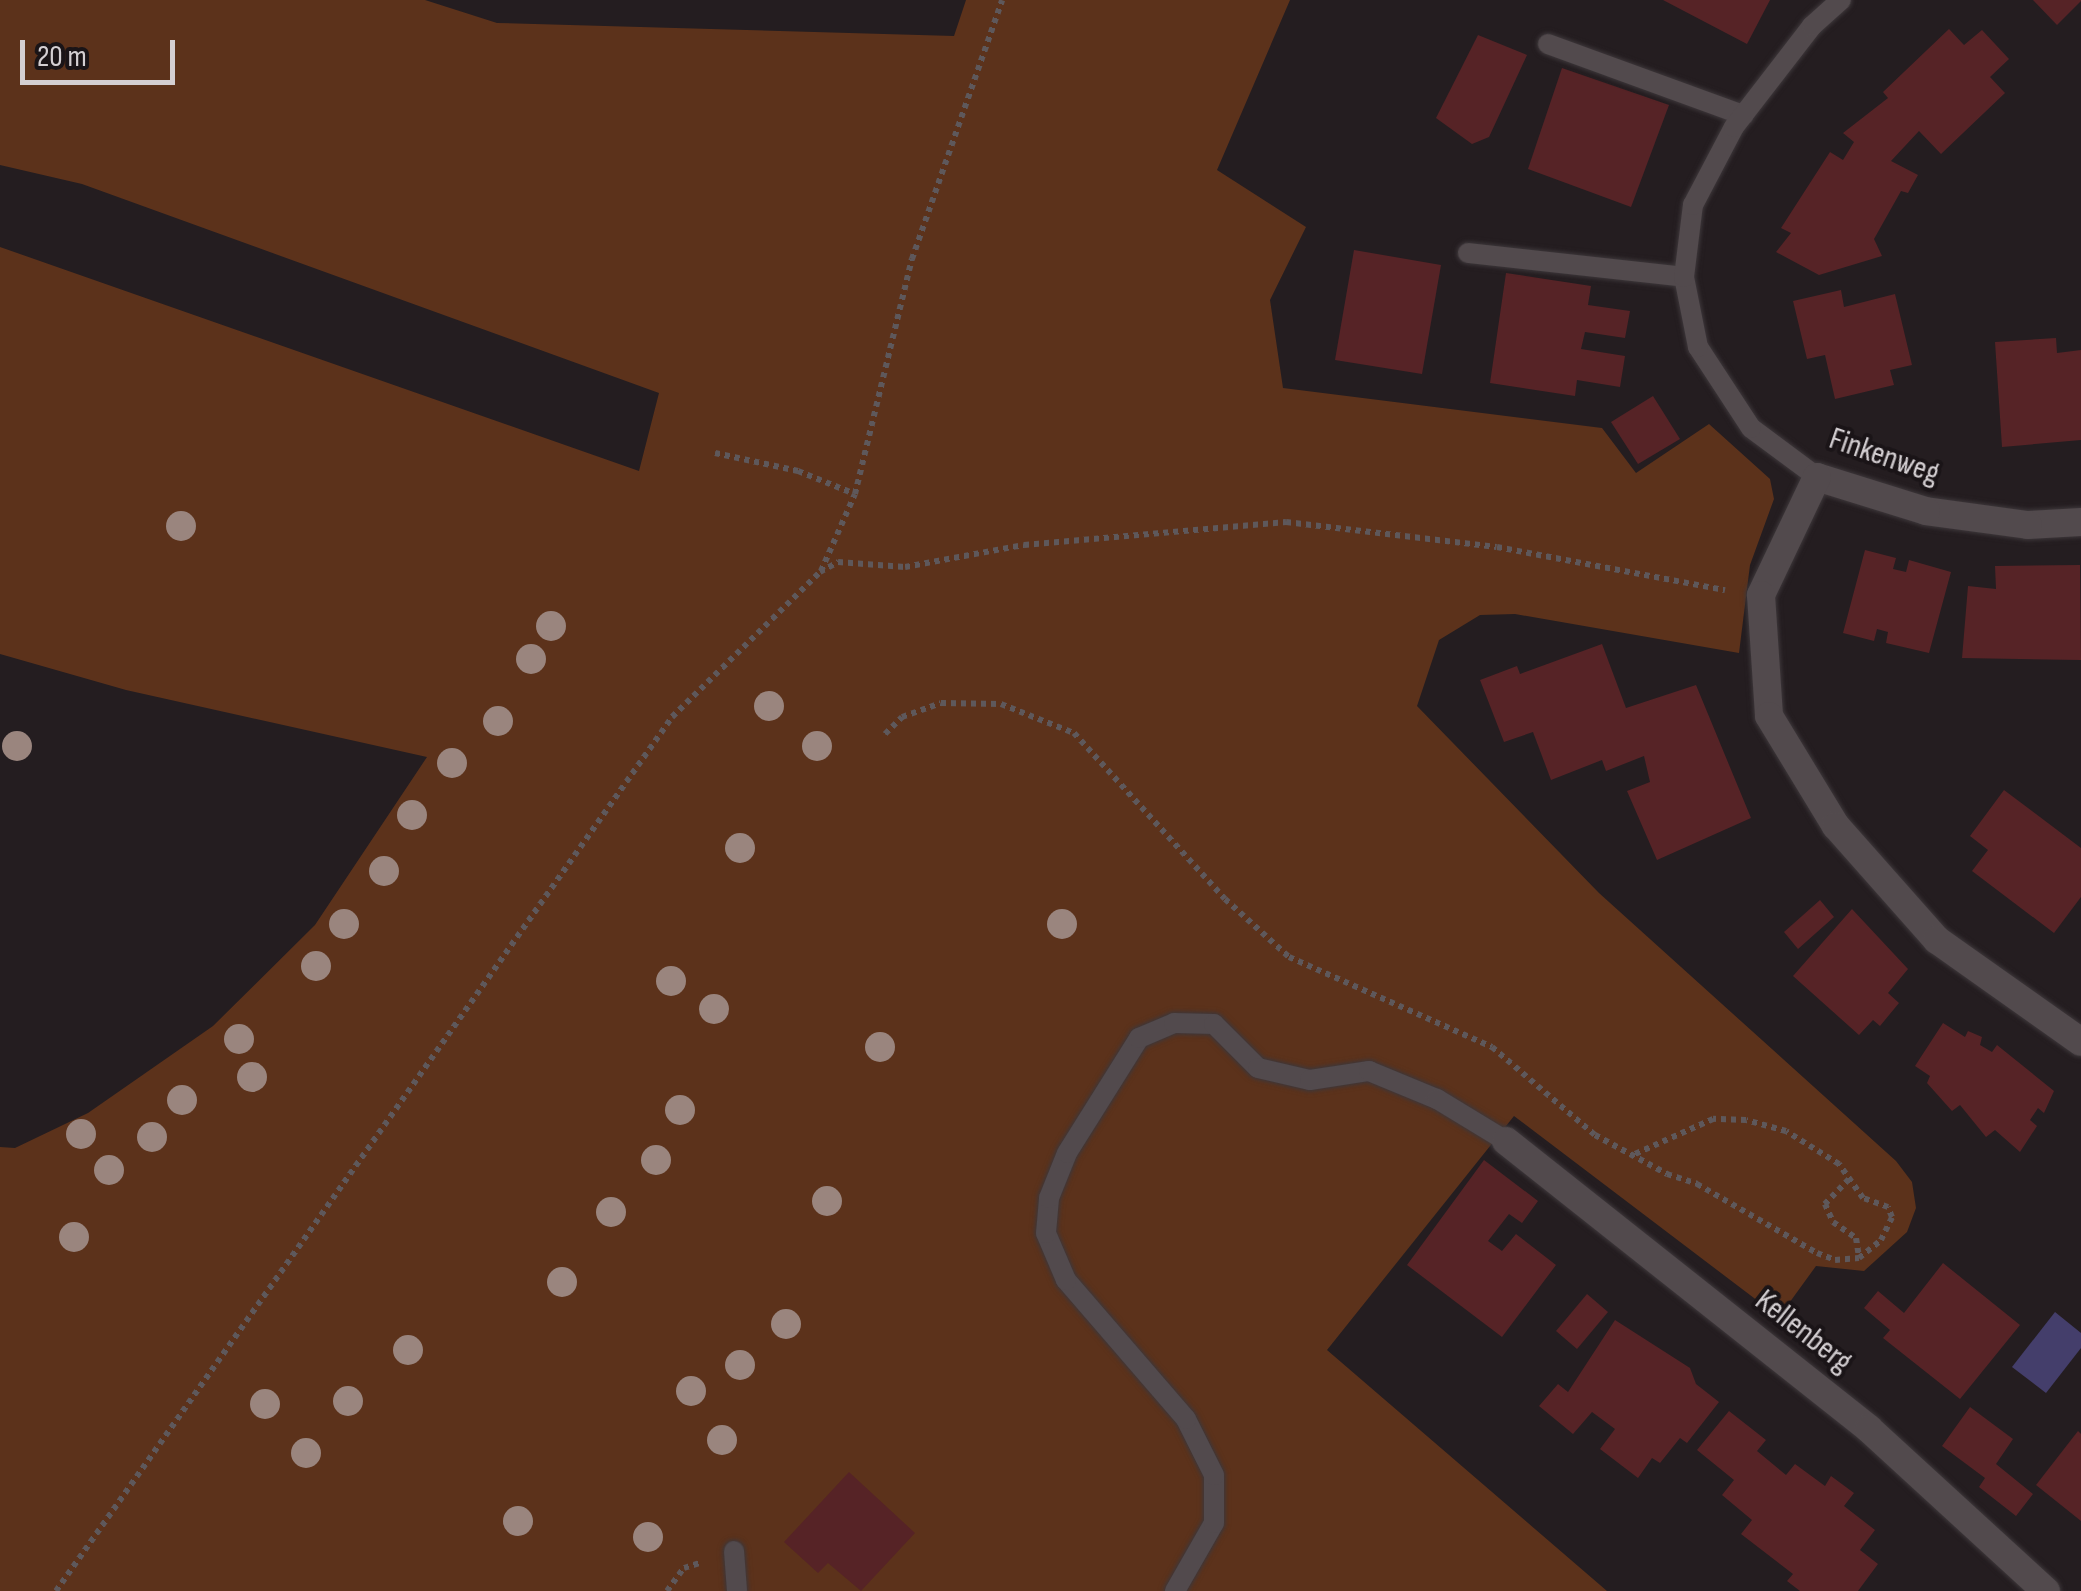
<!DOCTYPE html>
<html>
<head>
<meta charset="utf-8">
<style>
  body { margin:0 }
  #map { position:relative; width:2081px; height:1591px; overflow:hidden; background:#241d20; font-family:"Sofia Sans Condensed",sans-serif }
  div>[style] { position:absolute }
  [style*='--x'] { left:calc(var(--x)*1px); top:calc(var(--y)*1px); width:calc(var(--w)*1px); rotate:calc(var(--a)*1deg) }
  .green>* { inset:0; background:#5c321b }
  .water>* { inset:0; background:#443e6b }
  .building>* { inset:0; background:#562326 }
  .path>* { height:6px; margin-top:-3px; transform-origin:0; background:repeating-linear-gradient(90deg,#5e585b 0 5px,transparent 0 10px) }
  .roads { filter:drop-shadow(0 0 2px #3d373a) drop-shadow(0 0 2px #3d373a) }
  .service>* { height:20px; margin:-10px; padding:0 10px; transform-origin:10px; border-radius:10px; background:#524a4d }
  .minor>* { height:28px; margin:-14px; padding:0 14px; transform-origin:14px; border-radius:14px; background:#524a4d }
  .trees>* { width:30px; height:30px; margin:-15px; border-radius:50%; background:#9a857e }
  span { translate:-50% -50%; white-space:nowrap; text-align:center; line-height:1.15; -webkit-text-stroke:8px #1a1417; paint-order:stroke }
  .street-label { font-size:32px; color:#d4cfd2 }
  .scale { position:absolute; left:20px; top:40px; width:155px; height:45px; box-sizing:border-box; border:5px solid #d4cfd2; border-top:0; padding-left:12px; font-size:30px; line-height:35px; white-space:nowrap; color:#d4cfd2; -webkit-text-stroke:8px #1a1417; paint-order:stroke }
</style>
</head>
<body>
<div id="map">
  <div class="green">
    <div style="clip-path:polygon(0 0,425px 0,497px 23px,954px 36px,966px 0,1290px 0,1217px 170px,1306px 227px,1270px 300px,1283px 388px,1602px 428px,1636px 473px,1709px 424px,1770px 479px,1774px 499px,1750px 565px,1739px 653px,1515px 614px,1480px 615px,1439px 640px,1417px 706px,1599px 893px,1896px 1161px,1912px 1182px,1916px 1208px,1907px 1232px,1864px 1271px,1816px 1266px,1779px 1317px,1514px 1116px,1327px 1350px,1607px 1591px,0 1591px,0 1147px,15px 1148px,88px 1113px,213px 1026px,315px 925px,427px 757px,126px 690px,0 654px,0 247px,639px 471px,659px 393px,82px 184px,0 165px)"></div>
  </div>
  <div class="water">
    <div style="clip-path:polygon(2055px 1312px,2081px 1333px,2081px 1348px,2046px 1393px,2012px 1367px)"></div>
  </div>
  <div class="building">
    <div style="clip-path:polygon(1663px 0,1770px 0,1747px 44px)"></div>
    <div style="clip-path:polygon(2033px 0,2081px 0,2081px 1px,2057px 25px)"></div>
    <div style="clip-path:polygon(1949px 29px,1964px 45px,1982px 30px,2009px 59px,1990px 77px,2005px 93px,1941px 154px,1919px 131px,1891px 161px,1918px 175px,1908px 193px,1901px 191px,1874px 239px,1882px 256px,1819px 275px,1776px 252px,1791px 233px,1781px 228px,1830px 152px,1843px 160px,1854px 142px,1843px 133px,1888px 98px,1883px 92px)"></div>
    <div style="clip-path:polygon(1478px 35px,1527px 55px,1489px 137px,1472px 144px,1436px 118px)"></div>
    <div style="clip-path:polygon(1562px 68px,1669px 105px,1631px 207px,1528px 169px)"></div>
    <div style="clip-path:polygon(1354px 250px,1441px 265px,1422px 374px,1335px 360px)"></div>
    <div style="clip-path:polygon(1506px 273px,1591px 286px,1588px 305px,1630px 311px,1625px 338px,1585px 332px,1581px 349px,1625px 356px,1620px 387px,1577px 380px,1575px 396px,1490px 383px)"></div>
    <div style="clip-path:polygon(1841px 290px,1844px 307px,1895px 294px,1912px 365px,1890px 370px,1894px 385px,1835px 399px,1825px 355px,1807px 359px,1793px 301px)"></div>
    <div style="clip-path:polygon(2056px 338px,2057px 353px,2081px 350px,2081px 440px,2002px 447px,1995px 342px)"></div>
    <div style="clip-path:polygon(1653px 396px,1680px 439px,1638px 464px,1611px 422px)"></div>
    <div style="clip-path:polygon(1865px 550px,1896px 558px,1893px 569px,1906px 572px,1909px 560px,1951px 572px,1929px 653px,1886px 643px,1888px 632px,1877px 629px,1874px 641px,1843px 633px)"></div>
    <div style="clip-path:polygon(2080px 565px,2081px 660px,1962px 658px,1968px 586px,1996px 589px,1995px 566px)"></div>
    <div style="clip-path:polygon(1602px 644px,1626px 708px,1696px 685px,1751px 818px,1657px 860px,1627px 791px,1650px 782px,1644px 756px,1606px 771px,1602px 760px,1551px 780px,1533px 732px,1504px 742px,1480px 680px,1517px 666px,1520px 674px)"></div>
    <div style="clip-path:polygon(2004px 790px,2081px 848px,2081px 897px,2054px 933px,1972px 871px,1988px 850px,1970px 836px)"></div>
    <div style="clip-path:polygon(1820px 900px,1834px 917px,1798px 949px,1784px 932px)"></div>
    <div style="clip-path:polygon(1852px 909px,1908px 969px,1888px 993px,1899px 1003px,1880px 1026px,1873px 1020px,1859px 1035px,1793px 976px)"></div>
    <div style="clip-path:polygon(1943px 1023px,1965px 1037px,1968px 1031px,1982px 1037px,1980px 1045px,1992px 1052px,1997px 1045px,2054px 1091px,2044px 1113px,2038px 1108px,2030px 1120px,2037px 1126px,2020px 1152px,1995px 1130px,1986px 1137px,1960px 1105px,1952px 1111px,1927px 1083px,1930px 1076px,1915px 1066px)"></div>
    <div style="clip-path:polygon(1484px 1160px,1538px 1201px,1522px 1223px,1509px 1214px,1488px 1241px,1502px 1251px,1516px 1234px,1556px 1265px,1502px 1337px,1407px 1265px)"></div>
    <div style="clip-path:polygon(1943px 1263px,2020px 1325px,1960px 1399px,1883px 1338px,1890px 1330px,1864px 1308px,1878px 1291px,1904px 1313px)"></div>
    <div style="clip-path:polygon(1587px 1294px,1608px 1312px,1577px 1349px,1556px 1331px)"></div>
    <div style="clip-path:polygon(1615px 1320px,1690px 1368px,1696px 1384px,1719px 1402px,1687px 1443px,1680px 1438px,1660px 1463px,1652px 1458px,1638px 1478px,1600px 1449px,1615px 1429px,1592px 1412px,1573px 1434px,1539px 1406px,1558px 1384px,1568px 1392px)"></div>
    <div style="clip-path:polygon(1970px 1407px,2013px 1439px,1996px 1464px,2033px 1494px,2016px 1516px,1979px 1487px,1985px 1478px,1942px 1446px)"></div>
    <div style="clip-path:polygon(1729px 1411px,1766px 1440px,1757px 1451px,1786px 1475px,1795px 1464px,1825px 1486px,1831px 1476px,1854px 1493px,1844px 1506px,1875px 1530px,1860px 1550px,1878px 1564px,1858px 1591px,1800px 1591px,1787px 1581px,1793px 1574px,1741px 1534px,1752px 1520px,1722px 1495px,1734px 1480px,1697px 1450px)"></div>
    <div style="clip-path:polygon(2078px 1431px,2081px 1434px,2081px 1521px,2036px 1485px)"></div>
    <div style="clip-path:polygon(849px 1472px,915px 1533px,861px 1591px,828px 1563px,818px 1573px,784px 1542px)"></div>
  </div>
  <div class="path">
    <div style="--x:715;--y:453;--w:85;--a:12.2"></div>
    <div style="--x:798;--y:471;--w:61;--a:22"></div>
    <div style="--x:821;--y:571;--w:84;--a:-66.2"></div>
    <div style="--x:855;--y:494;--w:242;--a:-76.4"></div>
    <div style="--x:912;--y:259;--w:274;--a:-70.8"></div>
    <div style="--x:885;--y:734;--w:24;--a:-45"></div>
    <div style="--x:902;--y:717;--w:41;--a:-19.7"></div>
    <div style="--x:941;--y:703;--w:60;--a:1"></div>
    <div style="--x:1001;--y:704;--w:79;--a:21.7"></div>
    <div style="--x:1074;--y:733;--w:224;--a:47.7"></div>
    <div style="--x:1225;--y:899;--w:86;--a:42.2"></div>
    <div style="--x:1289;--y:957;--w:222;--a:23.9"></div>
    <div style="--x:1492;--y:1047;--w:135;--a:40.5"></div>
    <div style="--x:1595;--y:1135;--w:82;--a:28.4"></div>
    <div style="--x:1667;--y:1174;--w:32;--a:18"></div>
    <div style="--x:1697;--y:1184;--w:138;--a:29.9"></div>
    <div style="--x:1817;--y:1253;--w:19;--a:21"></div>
    <div style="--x:1835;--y:1260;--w:24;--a:-5"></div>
    <div style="--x:1859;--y:1258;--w:28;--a:-39"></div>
    <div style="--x:1881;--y:1240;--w:25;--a:-64"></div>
    <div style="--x:1892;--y:1217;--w:11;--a:-112"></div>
    <div style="--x:1888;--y:1207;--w:27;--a:-160"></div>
    <div style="--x:1863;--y:1198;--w:42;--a:-125.2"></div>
    <div style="--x:1839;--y:1164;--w:62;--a:-148.1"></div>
    <div style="--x:1786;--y:1131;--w:41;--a:-164.6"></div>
    <div style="--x:1746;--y:1120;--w:33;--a:-178"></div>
    <div style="--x:1713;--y:1119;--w:88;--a:155.8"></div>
    <div style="--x:1849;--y:1179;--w:35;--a:134"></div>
    <div style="--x:1825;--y:1204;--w:20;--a:66"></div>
    <div style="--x:1833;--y:1222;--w:28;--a:35"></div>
    <div style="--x:1856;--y:1238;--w:20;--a:81"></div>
    <div style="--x:56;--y:1591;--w:1069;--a:-54.82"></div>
    <div style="--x:672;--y:717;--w:207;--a:-44.4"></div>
    <div style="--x:820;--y:572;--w:21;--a:-29"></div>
    <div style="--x:838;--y:562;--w:67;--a:4.3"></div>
    <div style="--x:905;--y:567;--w:121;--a:-10.5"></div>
    <div style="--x:1024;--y:545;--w:263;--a:-5"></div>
    <div style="--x:1286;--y:522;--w:212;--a:6.8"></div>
    <div style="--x:1497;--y:547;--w:232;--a:10.7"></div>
    <div style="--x:667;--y:1591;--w:29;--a:-54"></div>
    <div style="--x:684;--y:1568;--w:16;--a:-18"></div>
  </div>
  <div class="roads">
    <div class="service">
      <div style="--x:1548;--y:44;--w:208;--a:20"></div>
      <div style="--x:1468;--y:253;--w:217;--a:6.3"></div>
      <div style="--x:1817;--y:477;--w:82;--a:-143.4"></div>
      <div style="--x:1751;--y:428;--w:97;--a:-123.2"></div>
      <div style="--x:1698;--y:347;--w:71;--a:-101.3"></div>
      <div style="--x:1684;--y:277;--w:73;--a:-82.9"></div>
      <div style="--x:1693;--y:205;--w:88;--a:-62.3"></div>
      <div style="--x:1734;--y:127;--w:128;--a:-52.3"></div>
      <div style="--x:1812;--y:26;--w:39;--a:-42"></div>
      <div style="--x:734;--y:1551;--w:40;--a:85.7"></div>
      <div style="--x:1175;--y:1591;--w:78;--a:-60.2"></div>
      <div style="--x:1214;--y:1523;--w:48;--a:-90"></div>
      <div style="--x:1214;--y:1475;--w:63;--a:-116.6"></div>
      <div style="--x:1186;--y:1419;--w:184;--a:-130.8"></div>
      <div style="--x:1066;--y:1280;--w:51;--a:-113.1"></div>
      <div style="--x:1046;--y:1233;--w:35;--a:-85"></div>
      <div style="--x:1049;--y:1198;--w:48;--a:-68.2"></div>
      <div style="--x:1067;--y:1153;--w:136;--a:-57.9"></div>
      <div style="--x:1139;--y:1038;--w:38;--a:-23"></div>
      <div style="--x:1174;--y:1023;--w:40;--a:1.4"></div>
      <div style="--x:1214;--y:1024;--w:62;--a:45"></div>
      <div style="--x:1258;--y:1068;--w:53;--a:13"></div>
      <div style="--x:1310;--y:1080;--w:60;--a:-8.7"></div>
      <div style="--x:1369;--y:1071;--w:74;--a:22.4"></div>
      <div style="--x:1437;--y:1099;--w:81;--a:31.3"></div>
    </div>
    <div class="minor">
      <div style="--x:2081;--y:522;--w:53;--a:176.8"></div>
      <div style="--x:2028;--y:525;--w:103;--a:-172.2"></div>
      <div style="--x:1926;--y:511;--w:114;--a:-162.7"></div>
      <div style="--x:1817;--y:477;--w:131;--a:115.4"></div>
      <div style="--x:1761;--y:595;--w:121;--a:86.2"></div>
      <div style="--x:1769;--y:716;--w:129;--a:58.7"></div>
      <div style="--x:1836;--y:826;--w:152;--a:48.5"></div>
      <div style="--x:1937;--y:940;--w:176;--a:35.3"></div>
      <div style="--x:1506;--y:1141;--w:463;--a:38.4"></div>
      <div style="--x:1869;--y:1429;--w:240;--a:42.5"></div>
    </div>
  </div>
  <div class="trees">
    <div style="left:181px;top:526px"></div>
    <div style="left:551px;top:626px"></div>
    <div style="left:531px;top:659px"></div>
    <div style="left:769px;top:706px"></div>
    <div style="left:498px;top:721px"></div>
    <div style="left:17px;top:746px"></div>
    <div style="left:817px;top:746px"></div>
    <div style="left:452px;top:763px"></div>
    <div style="left:412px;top:815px"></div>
    <div style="left:740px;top:848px"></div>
    <div style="left:384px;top:871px"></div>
    <div style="left:344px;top:924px"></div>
    <div style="left:1062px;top:924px"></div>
    <div style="left:316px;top:966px"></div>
    <div style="left:671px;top:981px"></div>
    <div style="left:714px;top:1009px"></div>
    <div style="left:239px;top:1039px"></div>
    <div style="left:880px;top:1047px"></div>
    <div style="left:252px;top:1077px"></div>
    <div style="left:182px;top:1100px"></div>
    <div style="left:680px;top:1110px"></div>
    <div style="left:81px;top:1134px"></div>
    <div style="left:152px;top:1137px"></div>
    <div style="left:656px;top:1160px"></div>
    <div style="left:109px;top:1170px"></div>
    <div style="left:827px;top:1201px"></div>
    <div style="left:611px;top:1212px"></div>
    <div style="left:74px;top:1237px"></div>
    <div style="left:562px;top:1282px"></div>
    <div style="left:786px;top:1324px"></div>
    <div style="left:408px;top:1350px"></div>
    <div style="left:740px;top:1365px"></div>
    <div style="left:691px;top:1391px"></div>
    <div style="left:348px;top:1401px"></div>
    <div style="left:265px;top:1404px"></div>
    <div style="left:722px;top:1440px"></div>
    <div style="left:306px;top:1453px"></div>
    <div style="left:518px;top:1521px"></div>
    <div style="left:648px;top:1537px"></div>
  </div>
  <div class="street-label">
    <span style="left:1884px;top:457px;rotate:19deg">Finkenweg</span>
    <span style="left:1803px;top:1332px;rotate:38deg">Kellenberg</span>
  </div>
  <div class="scale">20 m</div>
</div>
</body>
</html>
